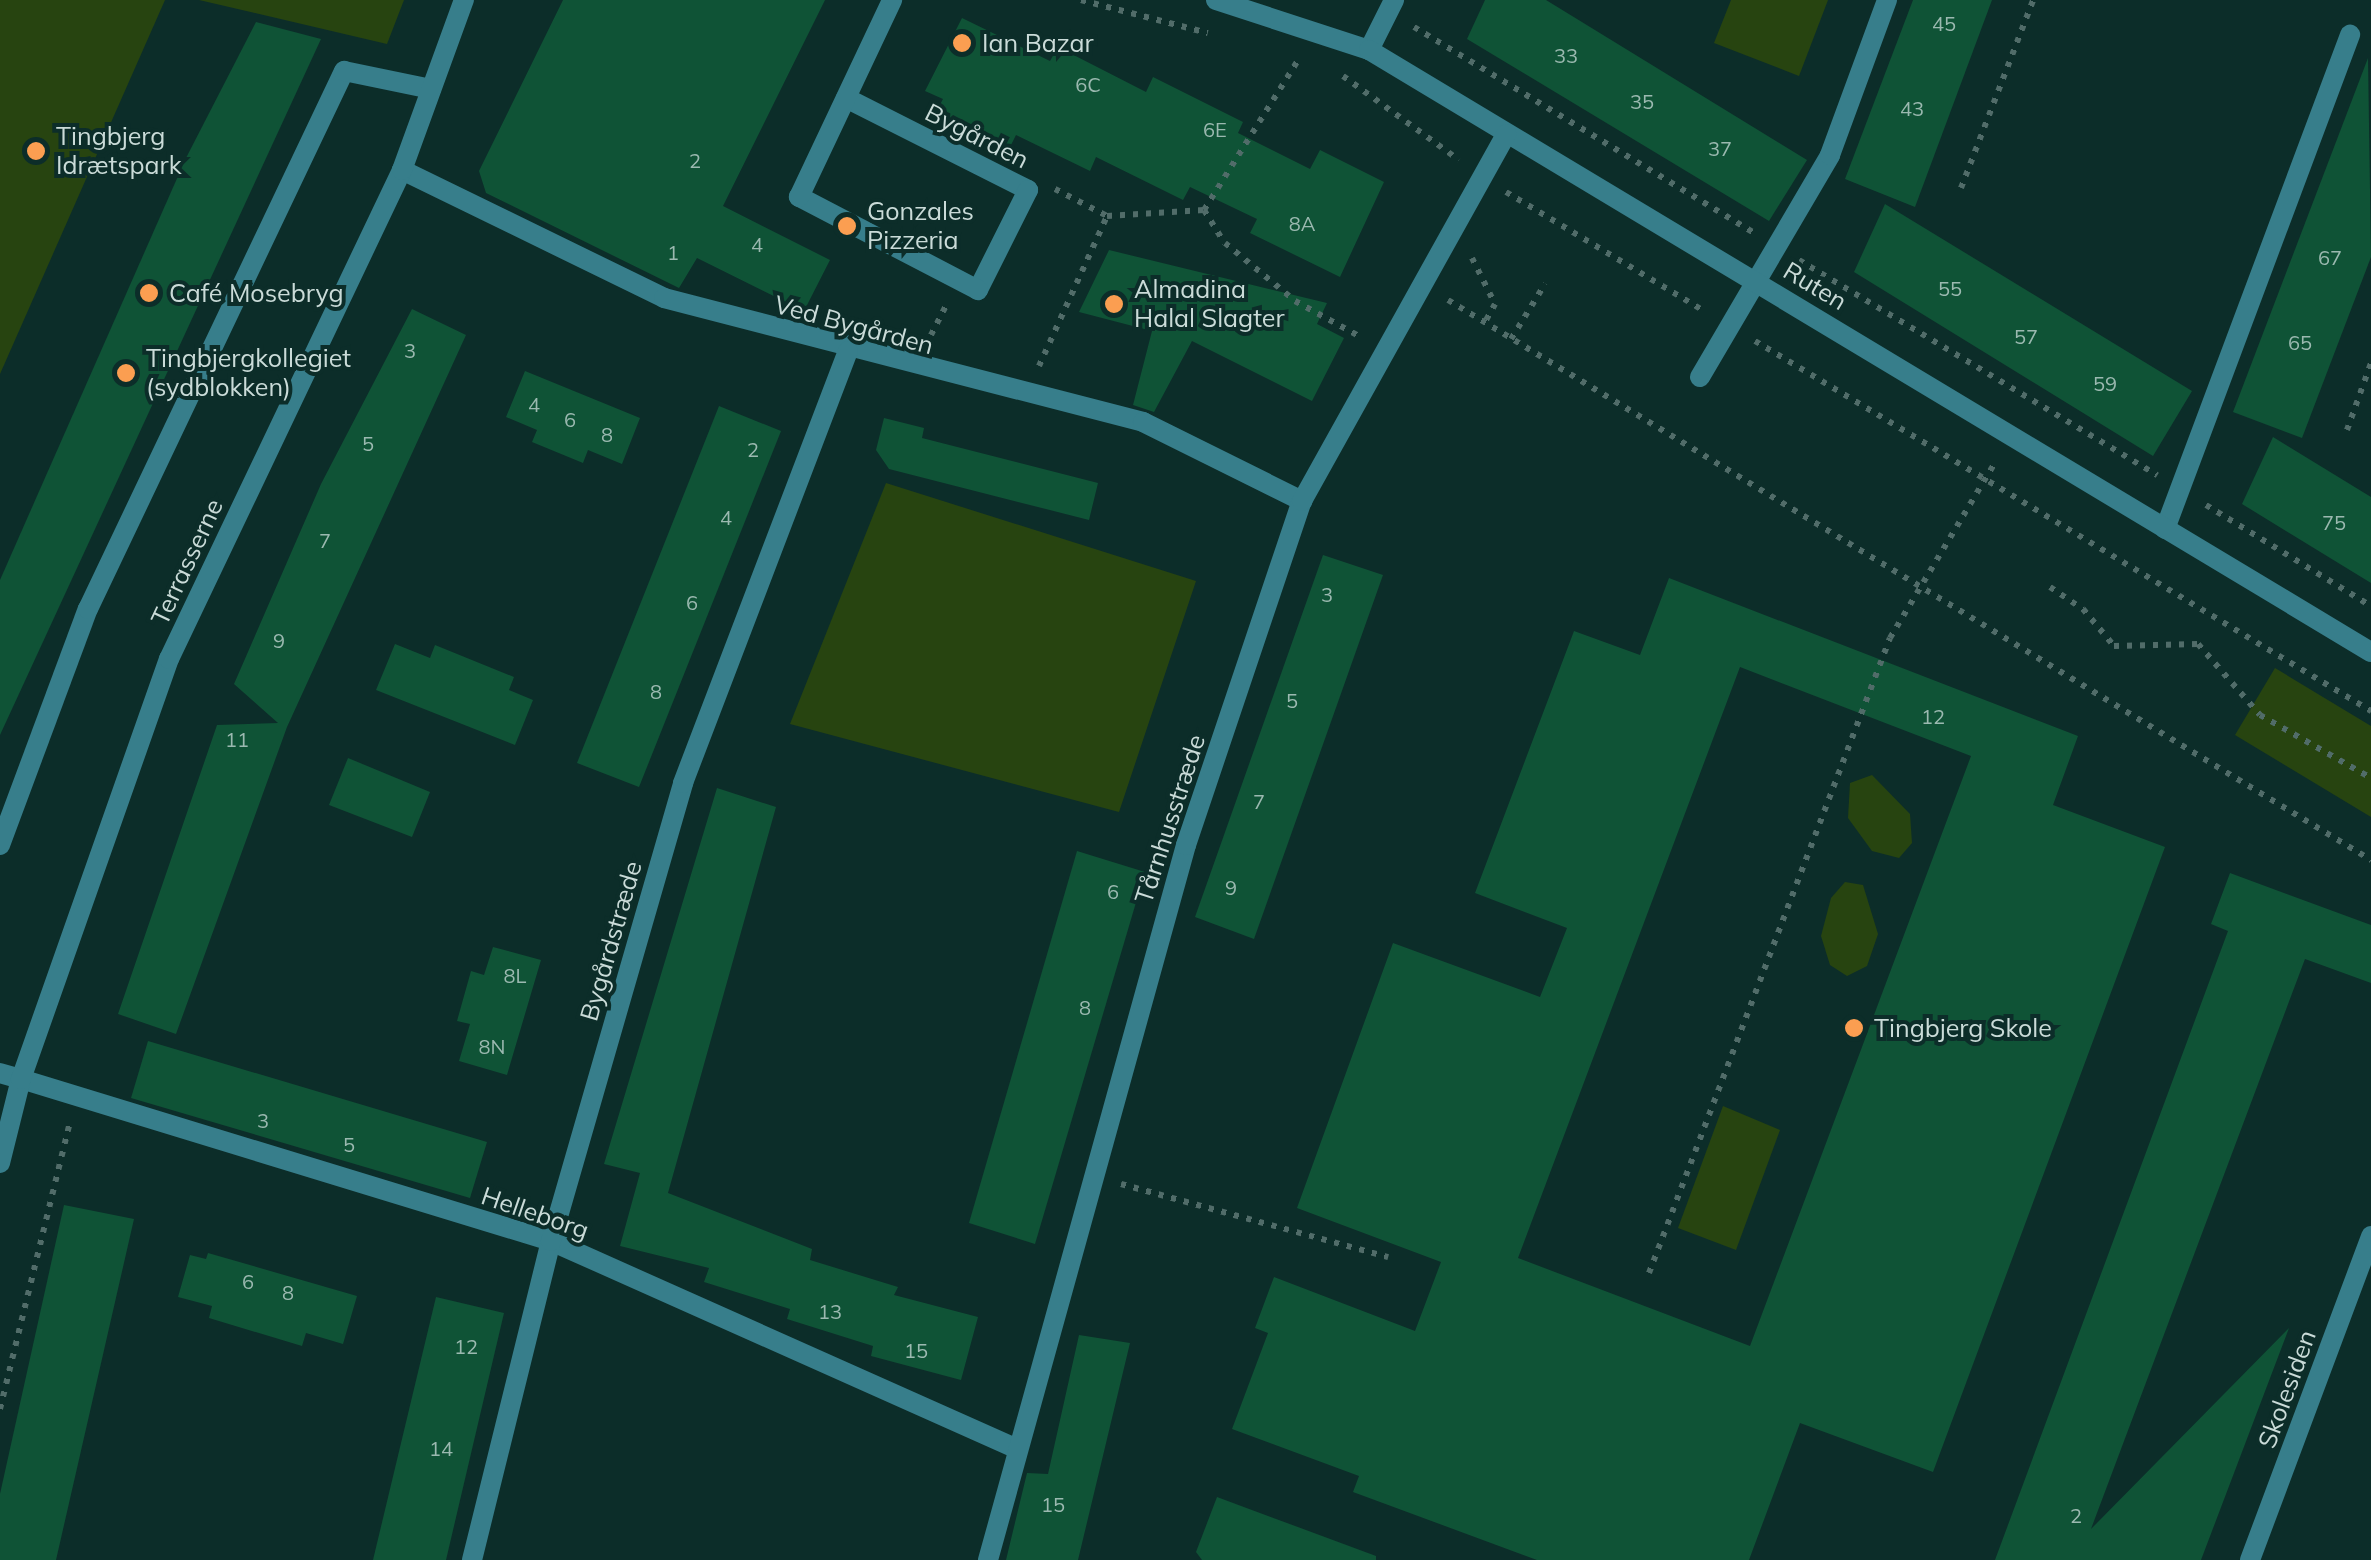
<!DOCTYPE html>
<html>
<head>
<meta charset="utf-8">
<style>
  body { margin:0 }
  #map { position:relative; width:2371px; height:1560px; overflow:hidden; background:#0c2d29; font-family:Mulish,sans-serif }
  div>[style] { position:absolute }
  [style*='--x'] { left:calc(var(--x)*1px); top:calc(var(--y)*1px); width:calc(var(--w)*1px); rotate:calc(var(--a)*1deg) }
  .green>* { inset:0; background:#274410 }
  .building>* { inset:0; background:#0f5336 }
  .path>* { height:6px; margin-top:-3px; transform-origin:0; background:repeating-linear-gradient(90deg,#516c69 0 5px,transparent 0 13px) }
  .lane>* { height:20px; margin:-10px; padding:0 10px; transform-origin:10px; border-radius:10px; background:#377e8b }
  .street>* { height:20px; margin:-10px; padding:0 10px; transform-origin:10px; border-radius:10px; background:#377e8b }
  .dots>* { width:28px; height:28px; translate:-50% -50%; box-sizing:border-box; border:5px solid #0c2d29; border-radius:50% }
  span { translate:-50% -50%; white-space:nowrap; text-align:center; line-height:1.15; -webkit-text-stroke:8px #0c2d29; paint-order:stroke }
  .number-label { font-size:20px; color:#9bb9b0 }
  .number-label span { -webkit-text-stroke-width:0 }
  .poi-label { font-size:25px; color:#cadbd8 }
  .left { translate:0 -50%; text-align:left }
  .street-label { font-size:25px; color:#cadbd8 }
</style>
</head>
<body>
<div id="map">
  <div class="green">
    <div style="clip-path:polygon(0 0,165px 0,0 374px)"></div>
    <div style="clip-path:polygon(199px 0,404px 0,387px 44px)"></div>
    <div style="clip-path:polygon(1731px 0,1828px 0,1799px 76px,1714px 43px)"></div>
    <div style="clip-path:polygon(886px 483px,1196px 581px,1119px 812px,790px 724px)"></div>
    <div style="clip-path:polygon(2275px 668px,2371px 726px,2371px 817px,2235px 735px)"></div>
    <div style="clip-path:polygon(1872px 775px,1910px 814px,1912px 843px,1899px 858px,1872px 851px,1848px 818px,1850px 783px)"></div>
    <div style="clip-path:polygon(1845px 882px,1863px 885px,1878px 934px,1867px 966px,1847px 976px,1830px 965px,1821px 936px,1831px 898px)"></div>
    <div style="clip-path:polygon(1723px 1106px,1780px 1130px,1736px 1250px,1678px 1228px)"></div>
  </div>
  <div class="building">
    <div style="clip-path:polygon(563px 0,825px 0,723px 206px,830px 260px,804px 311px,697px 258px,679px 288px,486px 193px,479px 171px)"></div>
    <div style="clip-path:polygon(1485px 0,1546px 0,1807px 160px,1769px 221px,1467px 39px)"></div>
    <div style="clip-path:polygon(1913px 0,1992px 0,1915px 207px,1845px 179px)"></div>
    <div style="clip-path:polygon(962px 18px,1050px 61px,1058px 47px,1146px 92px,1153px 77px,1243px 122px,1238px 133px,1310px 169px,1320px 150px,1384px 182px,1340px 277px,1250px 233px,1257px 219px,1190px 187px,1183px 200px,1096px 157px,1090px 171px,1016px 135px,1009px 149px,936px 112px,943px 99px,925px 91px)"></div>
    <div style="clip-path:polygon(256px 22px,321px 39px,0 735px,0 580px,186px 158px)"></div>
    <div style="clip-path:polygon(2368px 58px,2371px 257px,2302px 438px,2233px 412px)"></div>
    <div style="clip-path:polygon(1885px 204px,2192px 391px,2153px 456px,1854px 272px)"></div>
    <div style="clip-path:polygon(1109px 250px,1327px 303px,1317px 324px,1344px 338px,1312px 401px,1192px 341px,1154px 412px,1133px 405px,1152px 331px,1079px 312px)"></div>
    <div style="clip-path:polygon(412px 309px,466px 335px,287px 727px,176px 1034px,118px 1014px,217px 725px,278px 723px,234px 684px,321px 484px)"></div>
    <div style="clip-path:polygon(525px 371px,640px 418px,622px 464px,588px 450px,583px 463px,532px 442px,537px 430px,506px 417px)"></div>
    <div style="clip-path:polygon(719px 406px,781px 431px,639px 787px,577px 763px)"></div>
    <div style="clip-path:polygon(884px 418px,924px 428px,922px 438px,1098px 483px,1089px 520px,889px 469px,876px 450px)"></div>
    <div style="clip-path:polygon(2273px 437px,2371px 497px,2371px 583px,2242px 504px)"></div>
    <div style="clip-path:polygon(1323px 555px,1383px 575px,1254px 939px,1195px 917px)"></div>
    <div style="clip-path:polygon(evenodd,1669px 578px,2078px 736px,2053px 805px,2165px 847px,1933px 1472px,1800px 1423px,1749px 1560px,1537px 1560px,1353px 1492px,1359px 1476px,1232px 1429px,1268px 1333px,1255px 1328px,1274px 1277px,1415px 1331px,1441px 1262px,1297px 1208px,1393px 943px,1540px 997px,1567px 928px,1475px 893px,1574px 631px,1640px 655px,1669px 578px,1740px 667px,1971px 756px,1750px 1346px,1518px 1258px,1740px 667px)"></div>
    <div style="clip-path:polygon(395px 644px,430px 658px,435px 645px,514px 677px,509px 690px,533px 700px,515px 745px,376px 690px)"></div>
    <div style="clip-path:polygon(348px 758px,430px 792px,412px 837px,329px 805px)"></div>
    <div style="clip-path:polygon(717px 788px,776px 807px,668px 1193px,812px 1249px,810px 1260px,898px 1287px,894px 1295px,978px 1317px,961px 1380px,871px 1356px,873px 1346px,787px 1319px,790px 1309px,704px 1282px,709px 1268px,620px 1246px,640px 1173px,604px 1164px)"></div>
    <div style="clip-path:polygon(1077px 851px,1145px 872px,1035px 1244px,969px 1223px)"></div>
    <div style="clip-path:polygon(2230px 873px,2371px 925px,2371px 983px,2305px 959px,2091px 1529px,2289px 1328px,2201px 1560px,1995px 1560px,2228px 931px,2211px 924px)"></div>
    <div style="clip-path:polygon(493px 947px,541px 960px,507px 1075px,459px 1061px,470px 1024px,457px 1021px,471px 971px,484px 975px)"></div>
    <div style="clip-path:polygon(148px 1041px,487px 1142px,470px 1198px,131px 1098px)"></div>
    <div style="clip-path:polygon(64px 1205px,134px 1219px,56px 1560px,0 1560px,0 1494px)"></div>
    <div style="clip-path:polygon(208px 1253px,357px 1296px,343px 1344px,306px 1333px,302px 1346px,209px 1318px,212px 1306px,178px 1297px,190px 1255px,206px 1259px)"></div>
    <div style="clip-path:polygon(436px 1297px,504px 1313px,446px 1560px,373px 1560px)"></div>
    <div style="clip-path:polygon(1079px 1335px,1130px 1343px,1078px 1560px,1006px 1560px,1027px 1473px,1048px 1474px)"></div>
    <div style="clip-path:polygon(1217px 1497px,1376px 1556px,1376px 1560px,1202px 1560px,1196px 1552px)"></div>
  </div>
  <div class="path">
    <div style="--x:1081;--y:0;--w:131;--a:14.6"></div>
    <div style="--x:1414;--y:27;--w:398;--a:31.2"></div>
    <div style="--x:1343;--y:76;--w:143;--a:35.9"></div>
    <div style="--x:1961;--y:188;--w:201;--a:-69"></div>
    <div style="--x:1055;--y:189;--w:59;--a:27.4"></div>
    <div style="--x:1506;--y:192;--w:233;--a:31"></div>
    <div style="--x:1204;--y:210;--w:39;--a:58"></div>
    <div style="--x:1225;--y:243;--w:91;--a:39.6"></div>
    <div style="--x:1295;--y:301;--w:73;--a:28.7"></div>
    <div style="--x:1472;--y:258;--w:51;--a:63.4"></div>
    <div style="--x:1495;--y:304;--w:21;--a:119"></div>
    <div style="--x:1799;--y:260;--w:418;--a:31"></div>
    <div style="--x:1448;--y:300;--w:1080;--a:31.25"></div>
    <div style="--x:931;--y:335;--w:33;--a:-63"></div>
    <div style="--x:1511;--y:339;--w:65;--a:-58.3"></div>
    <div style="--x:1755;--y:341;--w:719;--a:30.99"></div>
    <div style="--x:1039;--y:366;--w:165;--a:-65.6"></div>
    <div style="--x:1107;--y:216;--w:97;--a:-3.5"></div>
    <div style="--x:1204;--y:210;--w:177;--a:-57.9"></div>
    <div style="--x:2347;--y:430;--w:71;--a:-70.3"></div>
    <div style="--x:2206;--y:505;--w:193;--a:31.5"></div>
    <div style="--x:2050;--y:587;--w:40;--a:34"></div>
    <div style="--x:2083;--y:609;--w:48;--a:50"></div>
    <div style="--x:2114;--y:646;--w:84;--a:-1.4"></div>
    <div style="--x:2198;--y:644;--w:94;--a:48.9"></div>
    <div style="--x:2260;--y:715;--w:128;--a:29.6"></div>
    <div style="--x:1121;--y:1184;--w:277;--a:15.3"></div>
    <div style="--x:1649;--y:1273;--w:679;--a:-69.22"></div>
    <div style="--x:1890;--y:638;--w:206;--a:-59.1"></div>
    <div style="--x:0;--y:1409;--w:295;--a:-76.3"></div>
  </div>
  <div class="lane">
    <div style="--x:1369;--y:50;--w:56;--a:-63.4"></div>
    <div style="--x:846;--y:98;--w:204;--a:26.8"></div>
    <div style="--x:1028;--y:190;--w:112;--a:116.6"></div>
    <div style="--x:978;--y:290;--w:202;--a:-152.5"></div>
    <div style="--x:799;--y:197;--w:218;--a:-64.7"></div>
    <div style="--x:1700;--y:377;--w:257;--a:-59.6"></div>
    <div style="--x:1830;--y:155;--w:165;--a:-69.8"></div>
    <div style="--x:2165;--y:529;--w:528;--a:-69.47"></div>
    <div style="--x:0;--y:845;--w:252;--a:-69.6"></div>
    <div style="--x:88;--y:609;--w:596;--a:-64.55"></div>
    <div style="--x:344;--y:71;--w:89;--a:11.7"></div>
    <div style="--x:0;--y:1073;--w:22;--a:16"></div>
  </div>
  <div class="street">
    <div style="--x:1216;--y:0;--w:161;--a:18.1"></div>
    <div style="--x:1369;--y:50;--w:1169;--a:31"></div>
    <div style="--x:402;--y:170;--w:292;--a:26"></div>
    <div style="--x:664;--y:298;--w:495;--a:14.5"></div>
    <div style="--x:1143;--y:422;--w:178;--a:26.4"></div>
    <div style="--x:21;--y:1079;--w:554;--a:17"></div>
    <div style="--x:551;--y:1241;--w:506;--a:24.03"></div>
    <div style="--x:0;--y:1163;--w:87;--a:-76"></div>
    <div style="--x:21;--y:1079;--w:445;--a:-70.6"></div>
    <div style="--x:169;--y:659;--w:542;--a:-64.52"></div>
    <div style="--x:402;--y:170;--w:181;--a:-70"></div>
    <div style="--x:472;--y:1560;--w:329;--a:-76.1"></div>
    <div style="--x:551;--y:1241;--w:477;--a:-73.9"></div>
    <div style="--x:683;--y:783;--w:462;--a:-69.1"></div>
    <div style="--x:988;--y:1560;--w:742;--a:-74.52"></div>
    <div style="--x:1186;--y:845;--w:363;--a:-71.4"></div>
    <div style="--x:1302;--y:501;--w:420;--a:-60.9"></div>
    <div style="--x:2250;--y:1560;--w:346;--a:-69.5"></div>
  </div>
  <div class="dots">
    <div style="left:962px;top:43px;background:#fb9e51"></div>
    <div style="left:36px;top:151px;background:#fb9e51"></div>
    <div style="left:847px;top:226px;background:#fb9e51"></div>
    <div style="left:149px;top:293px;background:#fb9e51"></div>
    <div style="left:1114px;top:304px;background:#fb9e51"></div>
    <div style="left:126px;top:373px;background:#fb9e51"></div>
    <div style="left:1854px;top:1028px;background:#fb9e51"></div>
  </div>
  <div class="number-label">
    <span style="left:1944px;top:23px">45</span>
    <span style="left:1566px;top:55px">33</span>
    <span style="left:1088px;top:84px">6C</span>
    <span style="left:1642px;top:101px">35</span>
    <span style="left:1912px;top:108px">43</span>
    <span style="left:1215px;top:129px">6E</span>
    <span style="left:1720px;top:148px">37</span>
    <span style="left:695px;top:160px">2</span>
    <span style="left:1302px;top:223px">8A</span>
    <span style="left:757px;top:244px">4</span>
    <span style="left:673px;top:252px">1</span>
    <span style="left:2330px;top:257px">67</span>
    <span style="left:1950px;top:288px">55</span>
    <span style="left:2026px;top:336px">57</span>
    <span style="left:2300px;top:342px">65</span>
    <span style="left:410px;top:350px">3</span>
    <span style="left:2105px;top:383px">59</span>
    <span style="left:534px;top:404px">4</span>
    <span style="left:570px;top:419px">6</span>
    <span style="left:607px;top:434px">8</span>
    <span style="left:368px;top:443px">5</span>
    <span style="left:753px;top:449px">2</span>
    <span style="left:726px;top:517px">4</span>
    <span style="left:2334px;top:522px">75</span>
    <span style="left:325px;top:540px">7</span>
    <span style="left:1327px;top:594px">3</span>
    <span style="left:692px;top:602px">6</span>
    <span style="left:279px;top:640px">9</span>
    <span style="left:656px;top:691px">8</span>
    <span style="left:1292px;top:700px">5</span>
    <span style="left:1933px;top:716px">12</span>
    <span style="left:237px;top:739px">11</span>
    <span style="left:1259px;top:801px">7</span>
    <span style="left:1231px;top:887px">9</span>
    <span style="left:1113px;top:891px">6</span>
    <span style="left:515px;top:975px">8L</span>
    <span style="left:1085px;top:1007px">8</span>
    <span style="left:492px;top:1046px">8N</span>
    <span style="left:263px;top:1120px">3</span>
    <span style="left:349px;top:1144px">5</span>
    <span style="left:248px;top:1281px">6</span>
    <span style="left:288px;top:1292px">8</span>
    <span style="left:830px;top:1311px">13</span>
    <span style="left:466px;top:1346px">12</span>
    <span style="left:916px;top:1350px">15</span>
    <span style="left:441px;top:1448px">14</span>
    <span style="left:1053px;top:1504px">15</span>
    <span style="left:2076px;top:1515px">2</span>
  </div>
  <div class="poi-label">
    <span class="left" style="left:982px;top:43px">Ian Bazar</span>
    <span class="left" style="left:56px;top:151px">Tingbjerg<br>Idrætspark</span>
    <span class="left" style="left:867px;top:226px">Gonzales<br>Pizzeria</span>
    <span class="left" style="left:1134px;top:304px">Almadina<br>Halal Slagter</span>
    <span class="left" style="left:169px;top:293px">Café Mosebryg</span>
    <span class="left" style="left:146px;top:373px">Tingbjergkollegiet<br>(sydblokken)</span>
    <span class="left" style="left:1874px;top:1028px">Tingbjerg Skole</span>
  </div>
  <div class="street-label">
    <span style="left:977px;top:136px;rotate:27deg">Bygården</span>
    <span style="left:1815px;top:286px;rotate:31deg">Ruten</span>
    <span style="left:854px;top:325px;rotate:15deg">Ved Bygården</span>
    <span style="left:187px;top:562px;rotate:-65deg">Terrasserne</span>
    <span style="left:1170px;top:819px;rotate:-72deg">Tårnhusstræde</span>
    <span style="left:611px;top:941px;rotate:-74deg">Bygårdstræde</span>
    <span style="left:535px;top:1213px;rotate:19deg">Helleborg</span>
    <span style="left:2287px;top:1389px;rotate:-70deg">Skolesiden</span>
  </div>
</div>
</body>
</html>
